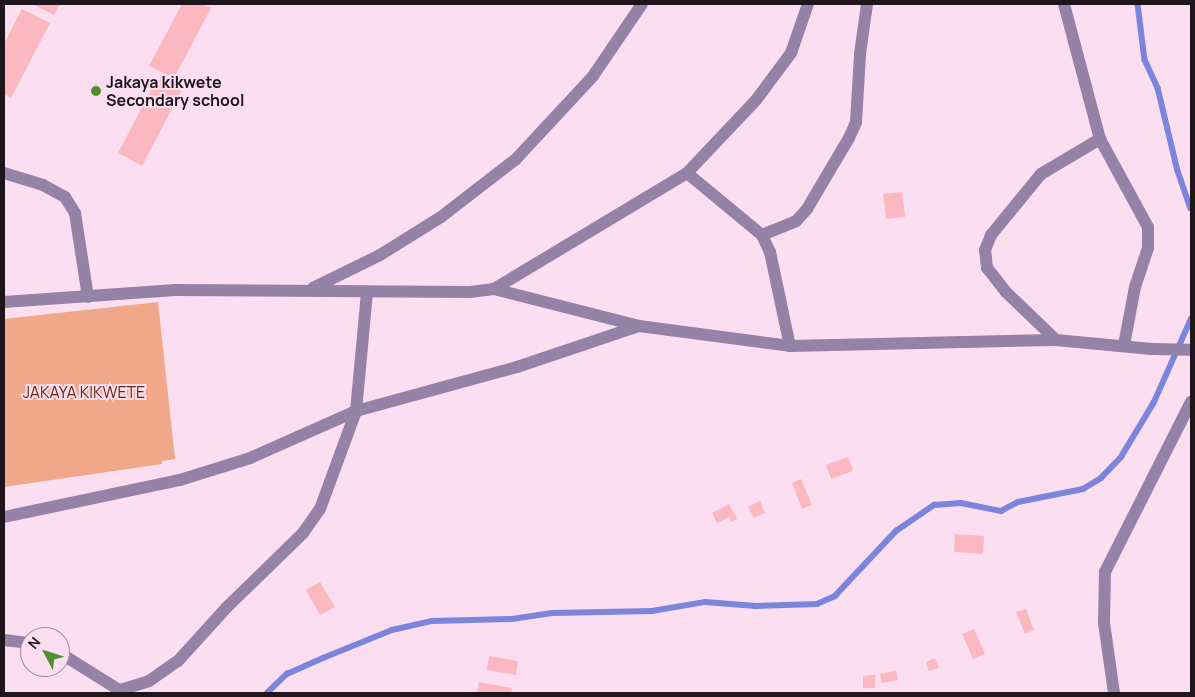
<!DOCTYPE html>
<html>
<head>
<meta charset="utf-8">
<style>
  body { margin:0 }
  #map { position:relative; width:1195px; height:697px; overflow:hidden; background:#fbdef0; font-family:Manrope,sans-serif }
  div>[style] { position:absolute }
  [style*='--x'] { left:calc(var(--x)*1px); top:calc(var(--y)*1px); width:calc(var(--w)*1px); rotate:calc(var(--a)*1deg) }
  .green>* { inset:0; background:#f1a88a }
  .stream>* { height:5.5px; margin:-2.75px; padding:0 2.75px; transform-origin:2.75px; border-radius:2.75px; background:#7b85db }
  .building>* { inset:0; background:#fbb8c0 }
  .minor>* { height:12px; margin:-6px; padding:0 6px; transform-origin:6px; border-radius:6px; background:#9582a7 }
  .dots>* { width:14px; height:14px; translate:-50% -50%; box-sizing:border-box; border:2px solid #fbdef0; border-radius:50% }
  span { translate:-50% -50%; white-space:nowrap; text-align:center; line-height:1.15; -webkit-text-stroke:4px #fbdef0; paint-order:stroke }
  .poi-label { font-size:16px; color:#1f151b; font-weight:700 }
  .left { translate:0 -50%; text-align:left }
  .park-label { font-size:16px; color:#65280c }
  .frame { position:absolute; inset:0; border:5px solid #1f151b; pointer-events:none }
  .north { position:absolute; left:20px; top:627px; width:50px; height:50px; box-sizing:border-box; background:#fbdef0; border:1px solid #a38e9b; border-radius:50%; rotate:310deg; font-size:14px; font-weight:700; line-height:20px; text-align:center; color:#1f151b }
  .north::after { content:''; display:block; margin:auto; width:18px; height:22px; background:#4f8f31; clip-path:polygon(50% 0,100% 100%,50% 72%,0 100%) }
</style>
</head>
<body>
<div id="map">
  <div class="green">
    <div style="clip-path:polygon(158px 302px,175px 459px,162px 461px,162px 464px,4px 487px,4px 319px)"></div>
  </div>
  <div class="stream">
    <div style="--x:1138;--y:4;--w:56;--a:82.9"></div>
    <div style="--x:1145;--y:60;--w:31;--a:65"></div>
    <div style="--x:1158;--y:88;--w:85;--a:76.5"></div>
    <div style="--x:1178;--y:171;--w:39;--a:71"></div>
    <div style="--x:267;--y:693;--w:28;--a:-44"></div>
    <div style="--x:287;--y:674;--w:39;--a:-24"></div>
    <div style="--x:323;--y:658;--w:74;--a:-22.1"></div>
    <div style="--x:392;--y:630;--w:41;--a:-12.7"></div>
    <div style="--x:432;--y:621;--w:80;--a:-1.4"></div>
    <div style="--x:512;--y:619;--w:40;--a:-8.5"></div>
    <div style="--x:552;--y:613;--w:100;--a:-1.1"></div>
    <div style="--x:652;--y:611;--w:54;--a:-9.6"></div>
    <div style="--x:705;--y:602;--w:51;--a:4.5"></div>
    <div style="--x:756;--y:606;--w:61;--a:-1.9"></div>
    <div style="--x:817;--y:604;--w:20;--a:-24"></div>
    <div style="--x:835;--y:596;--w:89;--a:-46.8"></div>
    <div style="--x:896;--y:531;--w:46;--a:-34.4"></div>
    <div style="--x:934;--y:505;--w:27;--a:-4"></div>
    <div style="--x:961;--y:503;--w:41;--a:11.3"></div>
    <div style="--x:1001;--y:511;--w:19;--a:-28"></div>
    <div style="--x:1018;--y:502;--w:66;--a:-11.3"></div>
    <div style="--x:1083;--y:489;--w:21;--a:-31"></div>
    <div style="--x:1101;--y:478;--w:29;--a:-46"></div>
    <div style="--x:1121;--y:457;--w:64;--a:-59"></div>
    <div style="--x:1154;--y:402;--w:91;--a:-66"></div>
  </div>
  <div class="building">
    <div style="clip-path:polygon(32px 4px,60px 4px,54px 15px)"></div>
    <div style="clip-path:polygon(182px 4px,202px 4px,211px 8px,174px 78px,149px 66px)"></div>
    <div style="clip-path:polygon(22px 9px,50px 23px,11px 98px,4px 94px,4px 44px)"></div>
    <div style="clip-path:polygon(157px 79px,181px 91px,142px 166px,118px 153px)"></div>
    <div style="clip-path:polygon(902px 192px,905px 217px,886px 219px,883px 194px)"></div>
    <div style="clip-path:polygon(848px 457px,853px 471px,831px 479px,826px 465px)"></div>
    <div style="clip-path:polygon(801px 479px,812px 505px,802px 509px,792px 483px)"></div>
    <div style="clip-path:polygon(760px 501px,765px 513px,754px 518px,748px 507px)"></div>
    <div style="clip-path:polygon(729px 504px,737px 519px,731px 522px,729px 517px,717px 523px,712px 513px)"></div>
    <div style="clip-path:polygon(955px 534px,984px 536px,983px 554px,954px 552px)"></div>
    <div style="clip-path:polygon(320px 582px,335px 607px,320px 615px,306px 590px)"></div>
    <div style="clip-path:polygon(1026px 609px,1034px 630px,1025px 634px,1016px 612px)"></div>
    <div style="clip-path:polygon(974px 629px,985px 654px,973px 659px,962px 634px)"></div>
    <div style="clip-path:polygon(489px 656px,518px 661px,516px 675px,487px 670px)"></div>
    <div style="clip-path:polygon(935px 658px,939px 668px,929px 671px,926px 662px)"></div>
    <div style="clip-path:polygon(896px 671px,898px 680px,882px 683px,880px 674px)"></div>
    <div style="clip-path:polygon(875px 675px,875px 688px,863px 688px,863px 676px)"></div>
    <div style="clip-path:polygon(479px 682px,512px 688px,511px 693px,477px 693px)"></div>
  </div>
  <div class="minor">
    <div style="--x:1064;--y:4;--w:140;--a:75.1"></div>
    <div style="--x:1100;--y:139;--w:100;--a:61.4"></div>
    <div style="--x:1148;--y:227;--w:21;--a:90"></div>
    <div style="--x:1148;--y:248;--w:41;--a:108.4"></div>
    <div style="--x:1135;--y:287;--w:59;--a:100.7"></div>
    <div style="--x:4;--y:173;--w:41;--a:17.1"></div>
    <div style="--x:43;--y:185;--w:25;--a:29"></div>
    <div style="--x:65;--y:197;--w:19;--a:58"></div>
    <div style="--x:75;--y:213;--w:85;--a:81.2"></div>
    <div style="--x:687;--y:173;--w:97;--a:39.6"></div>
    <div style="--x:762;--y:235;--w:19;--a:65"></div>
    <div style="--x:770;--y:252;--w:96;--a:78"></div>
    <div style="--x:762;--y:235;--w:37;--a:-22"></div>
    <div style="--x:796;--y:221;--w:16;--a:-47"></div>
    <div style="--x:807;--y:209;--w:82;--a:-59.4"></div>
    <div style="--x:849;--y:138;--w:17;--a:-66"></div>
    <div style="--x:856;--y:122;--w:68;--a:-86.6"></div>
    <div style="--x:860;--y:54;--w:50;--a:-82"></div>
    <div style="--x:313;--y:288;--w:75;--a:-26.2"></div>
    <div style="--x:380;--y:255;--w:72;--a:-31.9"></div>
    <div style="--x:441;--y:217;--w:95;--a:-37.7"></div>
    <div style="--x:516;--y:159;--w:113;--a:-47.1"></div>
    <div style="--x:593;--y:76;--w:87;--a:-55.8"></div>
    <div style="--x:494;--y:289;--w:150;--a:14.3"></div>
    <div style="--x:639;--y:326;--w:152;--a:7.5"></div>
    <div style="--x:790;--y:346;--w:266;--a:-1.3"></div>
    <div style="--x:1056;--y:340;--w:96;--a:5.4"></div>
    <div style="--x:1152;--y:349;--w:39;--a:1"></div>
    <div style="--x:4;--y:302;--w:172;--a:-4"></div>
    <div style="--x:176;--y:290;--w:294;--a:0.4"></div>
    <div style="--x:470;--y:292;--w:24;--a:-7"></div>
    <div style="--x:494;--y:289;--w:225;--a:-31"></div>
    <div style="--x:687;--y:173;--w:100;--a:-46.6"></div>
    <div style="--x:756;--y:100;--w:59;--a:-53.3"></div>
    <div style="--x:791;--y:53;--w:52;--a:-70.9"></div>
    <div style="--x:1056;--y:340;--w:69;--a:-136.2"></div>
    <div style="--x:1006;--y:292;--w:31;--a:-128"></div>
    <div style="--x:987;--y:268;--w:18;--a:-96"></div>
    <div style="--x:985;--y:250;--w:16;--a:-68"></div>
    <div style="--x:991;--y:235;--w:79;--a:-50.7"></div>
    <div style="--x:1041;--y:174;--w:69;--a:-30.7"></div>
    <div style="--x:4;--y:517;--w:180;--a:-11.9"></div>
    <div style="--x:180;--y:480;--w:73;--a:-17.4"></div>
    <div style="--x:250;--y:458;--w:116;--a:-23.9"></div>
    <div style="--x:356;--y:411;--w:167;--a:-15.3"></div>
    <div style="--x:517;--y:367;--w:129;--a:-18.6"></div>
    <div style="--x:4;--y:640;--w:26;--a:7"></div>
    <div style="--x:60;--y:653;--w:75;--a:32"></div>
    <div style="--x:120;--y:690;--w:30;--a:-17"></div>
    <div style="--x:149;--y:681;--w:35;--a:-35"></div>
    <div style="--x:178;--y:661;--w:72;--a:-47.8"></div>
    <div style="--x:226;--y:608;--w:107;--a:-44.2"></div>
    <div style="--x:303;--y:533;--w:29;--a:-55"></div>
    <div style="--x:320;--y:509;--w:104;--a:-69.8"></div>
    <div style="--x:356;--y:411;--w:120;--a:-84.7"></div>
    <div style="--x:1114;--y:693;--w:71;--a:-98.1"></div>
    <div style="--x:1104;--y:623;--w:51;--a:-88.9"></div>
    <div style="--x:1105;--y:572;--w:191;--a:-63.2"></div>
  </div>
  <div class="dots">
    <div style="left:96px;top:91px;background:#4f8f31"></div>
  </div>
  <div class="poi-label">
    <span class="left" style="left:106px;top:91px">Jakaya kikwete<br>Secondary school</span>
  </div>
  <div class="park-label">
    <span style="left:84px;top:392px">JAKAYA KIKWETE</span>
  </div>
  <div class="frame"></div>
  <div class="north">N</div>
</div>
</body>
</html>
